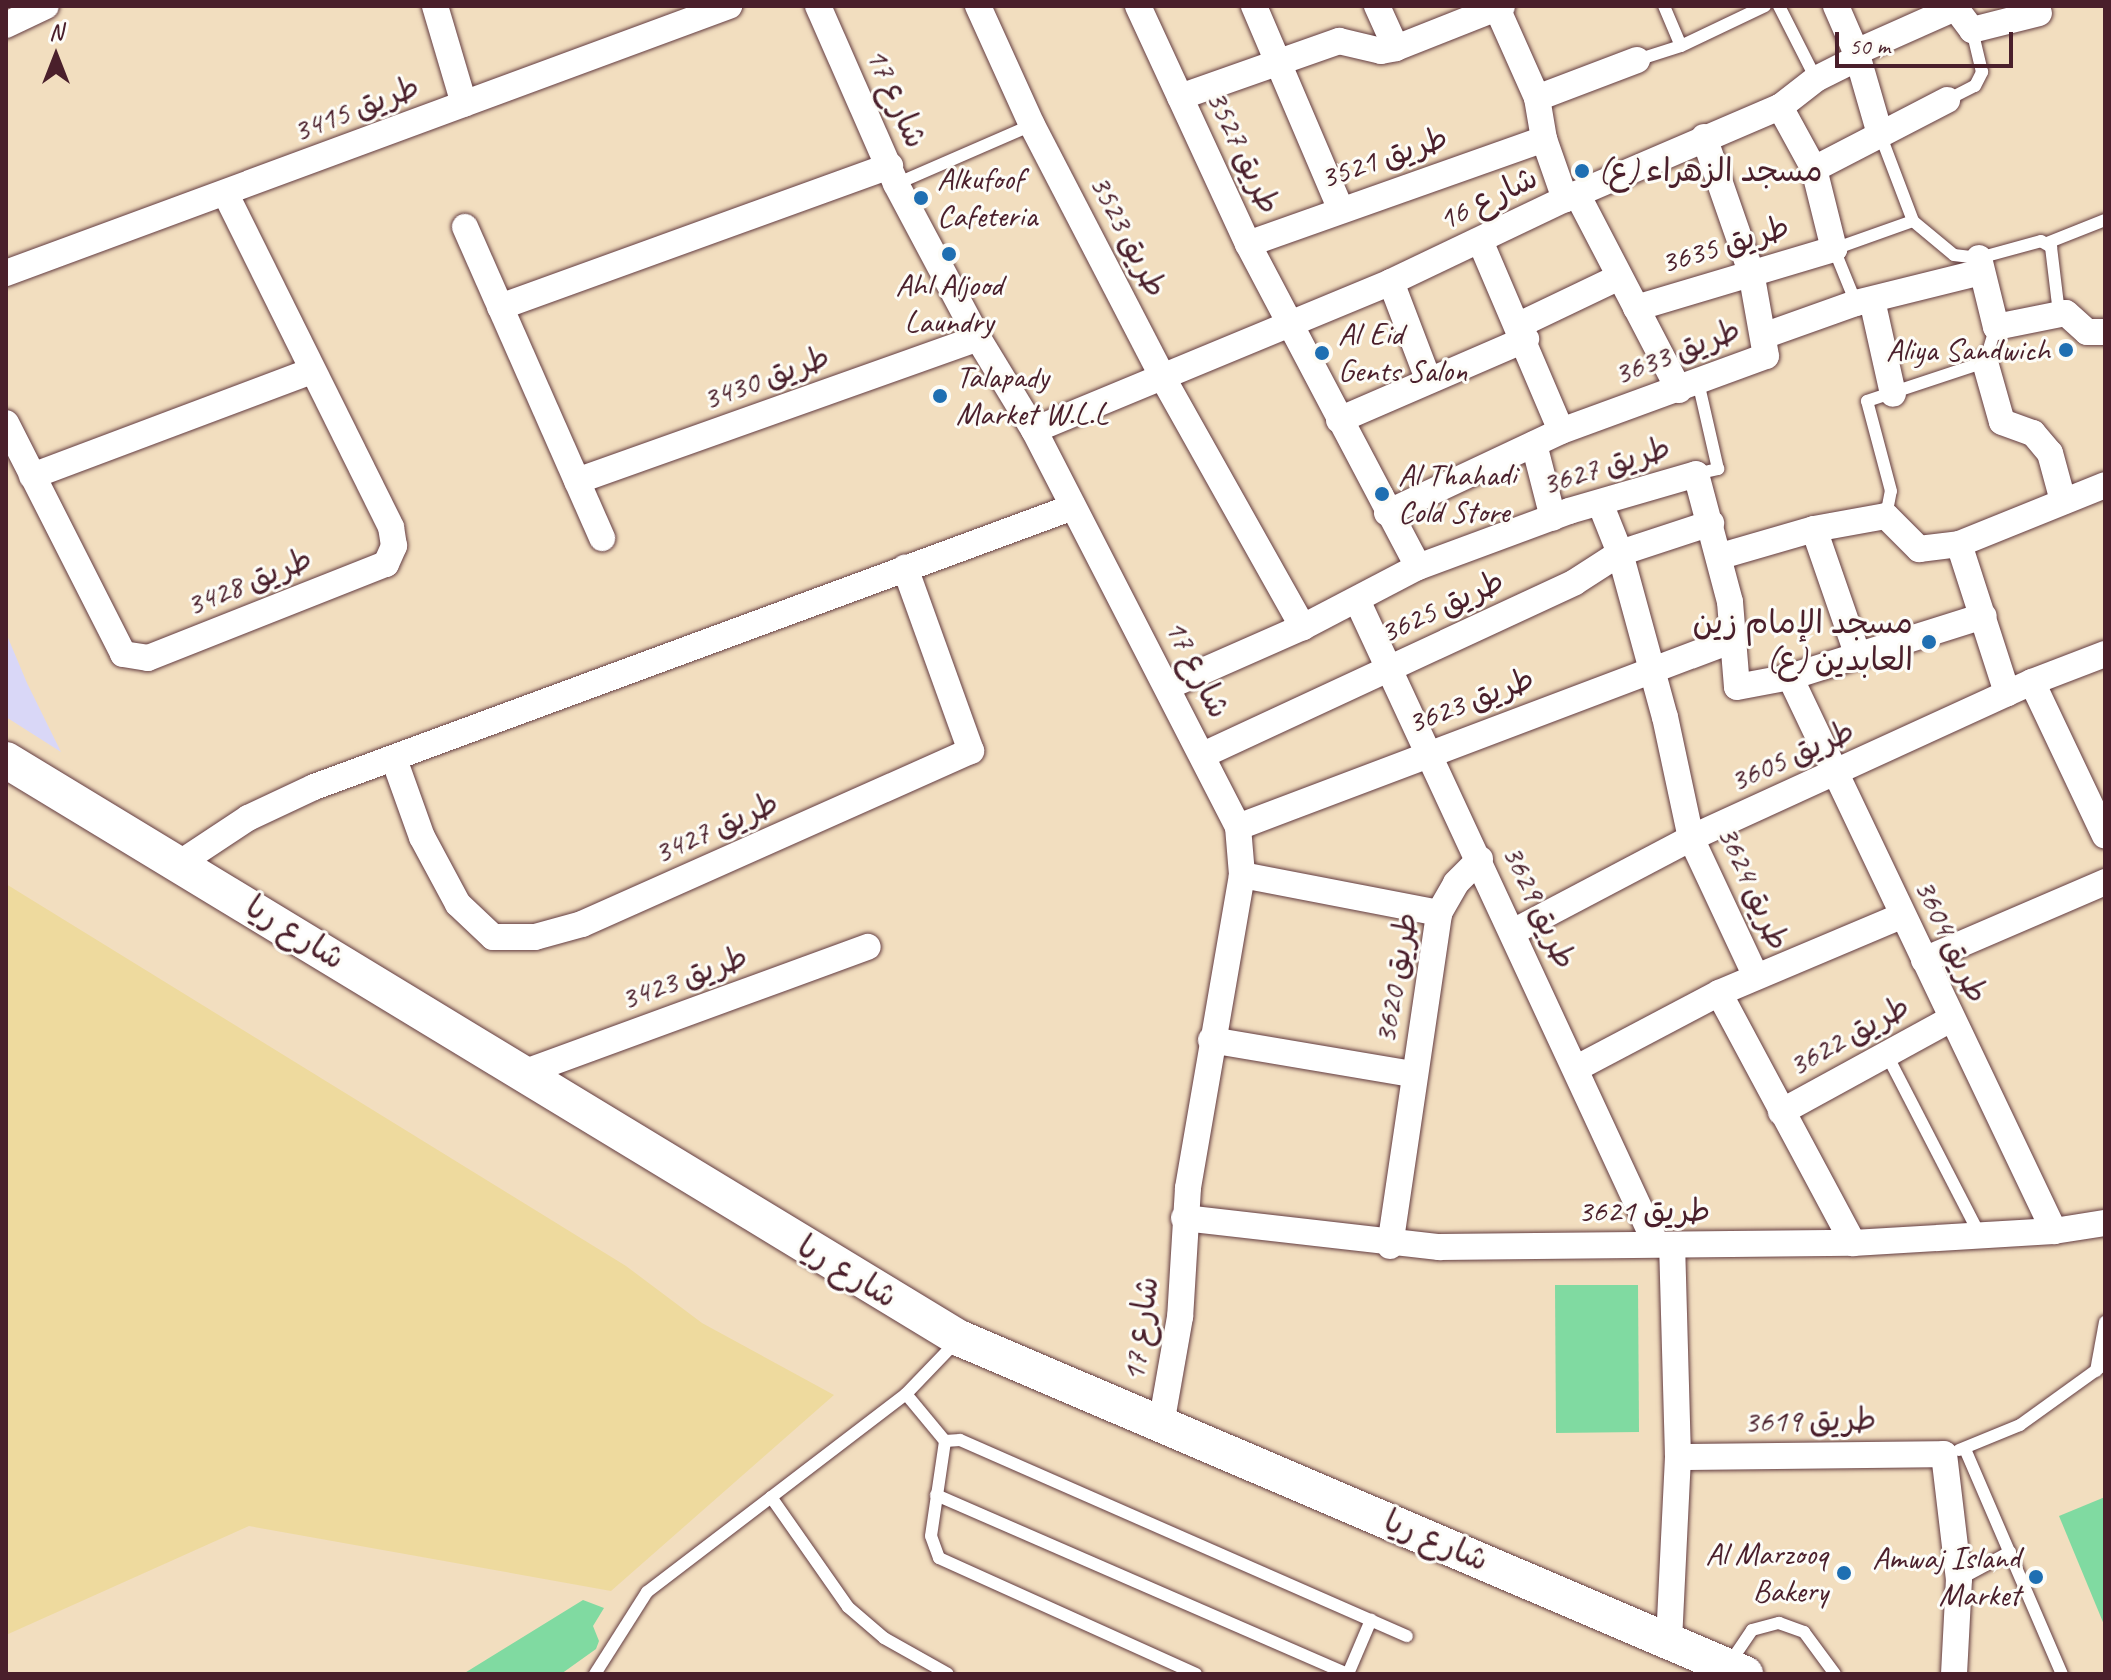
<!DOCTYPE html>
<html>
<head>
<meta charset="utf-8">
<style>
  body { margin:0 }
  #map { position:relative; width:2111px; height:1680px; overflow:hidden; background:#f2debf; font-family:Caveat,"Playpen Sans Arabic",sans-serif }
  div>[style] { position:absolute }
  [style*='--x'] { left:calc(var(--x)*1px); top:calc(var(--y)*1px); width:calc(var(--w)*1px); rotate:calc(var(--a)*1deg) }
  .built>* { inset:0; background:#d9d7f7 }
  .green>* { inset:0; background:#80daa1 }
  .sand>* { inset:0; background:#eeda9e }
  .roads { filter:drop-shadow(0 0 2px #633c41) drop-shadow(0 0 2px #633c41) }
  .lane>* { height:12px; margin:-6px; padding:0 6px; transform-origin:6px; border-radius:6px; background:#fff }
  .street>* { height:26px; margin:-13px; padding:0 13px; transform-origin:13px; border-radius:13px; background:#fff }
  .secondary>* { height:36px; margin:-18px; padding:0 18px; transform-origin:18px; border-radius:18px; background:#fff }
  .dots>* { width:22px; height:22px; translate:-50% -50%; box-sizing:border-box; border:4px solid #fdfcf7; border-radius:50% }
  span { translate:-50% -50%; white-space:nowrap; text-align:center; line-height:1.15; -webkit-text-stroke:6px #fdfcf7; paint-order:stroke }
  .street-label { font-size:32px; color:#4a1f2b }
  .poi-label { font-size:32px; color:#4a1f2b }
  .left { translate:0 -50%; text-align:left }
  .right { translate:-100% -50%; text-align:right }
  .frame { position:absolute; inset:0; border:8px solid #4a1f2b; pointer-events:none }
  .north { position:absolute; left:16px; top:16px; width:80px; height:80px; -webkit-text-stroke:6px #fdfcf7; paint-order:stroke; rotate:0deg; font-size:22px; font-weight:700; line-height:32px; text-align:center; color:#4a1f2b }
  .north::after { content:''; display:block; margin:auto; width:28px; height:36px; background:#4a1f2b; clip-path:polygon(50% 0,100% 100%,50% 72%,0 100%) }
  .scale { position:absolute; left:1835px; top:32px; width:178px; height:36px; box-sizing:border-box; border:4px solid #4a1f2b; border-top:0; padding-left:10px; font-size:24px; line-height:28px; white-space:nowrap; color:#4a1f2b; -webkit-text-stroke:6px #fdfcf7; paint-order:stroke }
</style>
</head>
<body>
<div id="map">
  <div class="built">
    <div style="clip-path:polygon(6px 633px,27px 683px,61px 752px,6px 717px)"></div>
  </div>
  <div class="green">
    <div style="clip-path:polygon(1555px 1285px,1638px 1285px,1639px 1432px,1556px 1433px)"></div>
    <div style="clip-path:polygon(2105px 1497px,2105px 1627px,2059px 1516px)"></div>
    <div style="clip-path:polygon(583px 1600px,604px 1608px,593px 1626px,599px 1641px,596px 1649px,561px 1674px,463px 1674px)"></div>
  </div>
  <div class="sand">
    <div style="clip-path:polygon(6px 884px,626px 1266px,702px 1323px,834px 1395px,611px 1591px,249px 1526px,6px 1635px)"></div>
  </div>
  <div class="roads">
    <div class="lane">
      <div style="--x:1664;--y:6;--w:43;--a:67"></div>
      <div style="--x:1779;--y:6;--w:82;--a:63.1"></div>
      <div style="--x:1637;--y:60;--w:46;--a:-17.7"></div>
      <div style="--x:1681;--y:46;--w:93;--a:-25.5"></div>
      <div style="--x:1947;--y:100;--w:31;--a:-27"></div>
      <div style="--x:1975;--y:86;--w:16;--a:-63"></div>
      <div style="--x:1982;--y:72;--w:43;--a:-103.4"></div>
      <div style="--x:1880;--y:134;--w:93;--a:69.2"></div>
      <div style="--x:1913;--y:221;--w:53;--a:39.7"></div>
      <div style="--x:1954;--y:255;--w:25;--a:7"></div>
      <div style="--x:1979;--y:258;--w:64;--a:-15.3"></div>
      <div style="--x:2041;--y:241;--w:12;--a:31"></div>
      <div style="--x:2051;--y:247;--w:66;--a:83.1"></div>
      <div style="--x:896;--y:184;--w:148;--a:-23.5"></div>
      <div style="--x:2047;--y:243;--w:62;--a:-21.6"></div>
      <div style="--x:1856;--y:303;--w:58;--a:-112.2"></div>
      <div style="--x:1834;--y:249;--w:84;--a:-19.5"></div>
      <div style="--x:1696;--y:474;--w:23;--a:-13"></div>
      <div style="--x:1718;--y:469;--w:89;--a:-102.9"></div>
      <div style="--x:1886;--y:516;--w:25;--a:-79"></div>
      <div style="--x:1891;--y:491;--w:93;--a:-104.9"></div>
      <div style="--x:1867;--y:401;--w:124;--a:-18.3"></div>
      <div style="--x:1985;--y:362;--w:37;--a:-73"></div>
      <div style="--x:1887;--y:1055;--w:203;--a:62.7"></div>
      <div style="--x:2096;--y:1371;--w:50;--a:-79.6"></div>
      <div style="--x:906;--y:1394;--w:61;--a:50.3"></div>
      <div style="--x:1965;--y:1449;--w:245;--a:66.7"></div>
      <div style="--x:1959;--y:1450;--w:66;--a:-22.3"></div>
      <div style="--x:2020;--y:1425;--w:105;--a:-35.7"></div>
      <div style="--x:936;--y:1495;--w:449;--a:23.5"></div>
      <div style="--x:771;--y:1497;--w:134;--a:55"></div>
      <div style="--x:848;--y:1607;--w:48;--a:40.7"></div>
      <div style="--x:884;--y:1638;--w:73;--a:29.4"></div>
      <div style="--x:1960;--y:1579;--w:57;--a:-28.4"></div>
      <div style="--x:1729;--y:1664;--w:41;--a:-55.9"></div>
      <div style="--x:1752;--y:1630;--w:28;--a:-15"></div>
      <div style="--x:1779;--y:1623;--w:27;--a:20"></div>
      <div style="--x:1804;--y:1632;--w:52;--a:53.6"></div>
      <div style="--x:595;--y:1674;--w:97;--a:-57.6"></div>
      <div style="--x:647;--y:1592;--w:326;--a:-37.4"></div>
      <div style="--x:906;--y:1394;--w:74;--a:-46.1"></div>
      <div style="--x:1196;--y:1674;--w:282;--a:-155.7"></div>
      <div style="--x:939;--y:1558;--w:23;--a:-110"></div>
      <div style="--x:931;--y:1536;--w:96;--a:-81.6"></div>
      <div style="--x:945;--y:1441;--w:15;--a:-4"></div>
      <div style="--x:960;--y:1440;--w:488;--a:23.7"></div>
      <div style="--x:1348;--y:1674;--w:59;--a:-66.9"></div>
    </div>
    <div class="street">
      <div style="--x:435;--y:6;--w:102;--a:73.5"></div>
      <div style="--x:818;--y:6;--w:194;--a:66.3"></div>
      <div style="--x:896;--y:184;--w:174;--a:62"></div>
      <div style="--x:978;--y:338;--w:108;--a:58.7"></div>
      <div style="--x:1034;--y:430;--w:446;--a:62.8"></div>
      <div style="--x:1238;--y:827;--w:48;--a:85.2"></div>
      <div style="--x:1242;--y:875;--w:318;--a:99.8"></div>
      <div style="--x:1188;--y:1188;--w:129;--a:93.5"></div>
      <div style="--x:1180;--y:1317;--w:110;--a:100"></div>
      <div style="--x:978;--y:6;--w:131;--a:65.6"></div>
      <div style="--x:1032;--y:125;--w:285;--a:62.6"></div>
      <div style="--x:1163;--y:378;--w:286;--a:60.7"></div>
      <div style="--x:1138;--y:6;--w:262;--a:65.2"></div>
      <div style="--x:1248;--y:244;--w:365;--a:62.2"></div>
      <div style="--x:1254;--y:6;--w:220;--a:66.9"></div>
      <div style="--x:1377;--y:6;--w:46;--a:65.7"></div>
      <div style="--x:1836;--y:6;--w:50;--a:66.5"></div>
      <div style="--x:1954;--y:6;--w:30;--a:53"></div>
      <div style="--x:1972;--y:30;--w:69;--a:-14.2"></div>
      <div style="--x:1497;--y:8;--w:98;--a:66"></div>
      <div style="--x:1537;--y:98;--w:42;--a:80.3"></div>
      <div style="--x:1544;--y:139;--w:64;--a:70.7"></div>
      <div style="--x:6;--y:25;--w:44;--a:-25.4"></div>
      <div style="--x:1858;--y:58;--w:79;--a:73.9"></div>
      <div style="--x:1180;--y:97;--w:169;--a:-19.4"></div>
      <div style="--x:1339;--y:41;--w:43;--a:13.4"></div>
      <div style="--x:1381;--y:51;--w:15;--a:-11"></div>
      <div style="--x:1396;--y:48;--w:114;--a:-21.6"></div>
      <div style="--x:1537;--y:98;--w:107;--a:-20.8"></div>
      <div style="--x:1814;--y:169;--w:150;--a:-27.4"></div>
      <div style="--x:1577;--y:194;--w:221;--a:62.5"></div>
      <div style="--x:465;--y:227;--w:340;--a:66.2"></div>
      <div style="--x:1481;--y:243;--w:204;--a:66.9"></div>
      <div style="--x:1248;--y:244;--w:314;--a:-19.5"></div>
      <div style="--x:1979;--y:258;--w:71;--a:76.2"></div>
      <div style="--x:1996;--y:327;--w:71;--a:-11.3"></div>
      <div style="--x:2066;--y:313;--w:28;--a:42"></div>
      <div style="--x:2087;--y:332;--w:18;--a:0"></div>
      <div style="--x:6;--y:273;--w:771;--a:-20.27"></div>
      <div style="--x:1391;--y:282;--w:104;--a:69.1"></div>
      <div style="--x:1872;--y:300;--w:96;--a:77.4"></div>
      <div style="--x:500;--y:307;--w:415;--a:-19.9"></div>
      <div style="--x:1636;--y:308;--w:207;--a:-16.6"></div>
      <div style="--x:1834;--y:249;--w:82;--a:-104"></div>
      <div style="--x:1814;--y:169;--w:71;--a:-118.7"></div>
      <div style="--x:1519;--y:325;--w:109;--a:-25.6"></div>
      <div style="--x:1766;--y:335;--w:96;--a:-19.6"></div>
      <div style="--x:1856;--y:303;--w:129;--a:-13.9"></div>
      <div style="--x:1985;--y:362;--w:62;--a:74.2"></div>
      <div style="--x:2002;--y:422;--w:33;--a:20"></div>
      <div style="--x:2033;--y:433;--w:26;--a:50"></div>
      <div style="--x:2050;--y:453;--w:50;--a:74.8"></div>
      <div style="--x:1339;--y:420;--w:204;--a:-23.4"></div>
      <div style="--x:6;--y:423;--w:259;--a:63.1"></div>
      <div style="--x:123;--y:654;--w:25;--a:9"></div>
      <div style="--x:148;--y:658;--w:256;--a:-21.6"></div>
      <div style="--x:386;--y:564;--w:20;--a:-66"></div>
      <div style="--x:394;--y:546;--w:19;--a:-99"></div>
      <div style="--x:391;--y:527;--w:371;--a:-116.4"></div>
      <div style="--x:1034;--y:430;--w:386;--a:-22.5"></div>
      <div style="--x:1391;--y:282;--w:193;--a:-25.5"></div>
      <div style="--x:1565;--y:199;--w:234;--a:-23.2"></div>
      <div style="--x:1780;--y:107;--w:46;--a:-37.9"></div>
      <div style="--x:1816;--y:79;--w:47;--a:-26.6"></div>
      <div style="--x:1858;--y:58;--w:6;--a:-108"></div>
      <div style="--x:1856;--y:52;--w:108;--a:-24"></div>
      <div style="--x:1534;--y:444;--w:76;--a:75.6"></div>
      <div style="--x:32;--y:476;--w:299;--a:-20.6"></div>
      <div style="--x:577;--y:481;--w:426;--a:-19.6"></div>
      <div style="--x:1600;--y:503;--w:54;--a:68.2"></div>
      <div style="--x:1620;--y:553;--w:170;--a:74.7"></div>
      <div style="--x:1665;--y:717;--w:124;--a:77.9"></div>
      <div style="--x:1691;--y:838;--w:153;--a:64.9"></div>
      <div style="--x:1387;--y:513;--w:192;--a:-25.2"></div>
      <div style="--x:1561;--y:431;--w:218;--a:-20.1"></div>
      <div style="--x:1766;--y:356;--w:85;--a:-100.1"></div>
      <div style="--x:1751;--y:272;--w:143;--a:-109.2"></div>
      <div style="--x:1814;--y:529;--w:134;--a:70.9"></div>
      <div style="--x:1959;--y:544;--w:157;--a:-22"></div>
      <div style="--x:1721;--y:556;--w:97;--a:-16.2"></div>
      <div style="--x:1814;--y:529;--w:73;--a:-10.2"></div>
      <div style="--x:1886;--y:516;--w:47;--a:45"></div>
      <div style="--x:1919;--y:549;--w:40;--a:-7.1"></div>
      <div style="--x:1959;--y:544;--w:157;--a:72.1"></div>
      <div style="--x:1357;--y:600;--w:710;--a:65.1"></div>
      <div style="--x:1790;--y:677;--w:614;--a:64.52"></div>
      <div style="--x:2032;--y:682;--w:170;--a:64.6"></div>
      <div style="--x:1169;--y:686;--w:146;--a:-23.8"></div>
      <div style="--x:1303;--y:627;--w:130;--a:-27.6"></div>
      <div style="--x:1418;--y:567;--w:161;--a:-20.3"></div>
      <div style="--x:1569;--y:511;--w:132;--a:-16.2"></div>
      <div style="--x:1696;--y:474;--w:132;--a:75.1"></div>
      <div style="--x:1730;--y:602;--w:85;--a:85.3"></div>
      <div style="--x:1737;--y:687;--w:54;--a:-10.7"></div>
      <div style="--x:1790;--y:677;--w:203;--a:-17.5"></div>
      <div style="--x:1203;--y:755;--w:410;--a:-24.9"></div>
      <div style="--x:1575;--y:582;--w:54;--a:-32.8"></div>
      <div style="--x:1620;--y:553;--w:96;--a:-18.2"></div>
      <div style="--x:394;--y:759;--w:83;--a:70.3"></div>
      <div style="--x:422;--y:837;--w:76;--a:61.8"></div>
      <div style="--x:458;--y:904;--w:48;--a:43.3"></div>
      <div style="--x:493;--y:937;--w:42;--a:0"></div>
      <div style="--x:535;--y:937;--w:49;--a:-15.5"></div>
      <div style="--x:582;--y:924;--w:426;--a:-24"></div>
      <div style="--x:971;--y:751;--w:195;--a:-109.8"></div>
      <div style="--x:1238;--y:827;--w:526;--a:-20.71"></div>
      <div style="--x:180;--y:863;--w:82;--a:-33.5"></div>
      <div style="--x:248;--y:818;--w:73;--a:-25.2"></div>
      <div style="--x:314;--y:787;--w:809;--a:-20.25"></div>
      <div style="--x:1242;--y:875;--w:201;--a:10.9"></div>
      <div style="--x:1513;--y:932;--w:201;--a:-27.8"></div>
      <div style="--x:1691;--y:838;--w:375;--a:-24.6"></div>
      <div style="--x:2032;--y:682;--w:78;--a:-21"></div>
      <div style="--x:1924;--y:960;--w:197;--a:-23.3"></div>
      <div style="--x:1719;--y:993;--w:284;--a:61.8"></div>
      <div style="--x:1211;--y:1040;--w:205;--a:9.6"></div>
      <div style="--x:1577;--y:1068;--w:161;--a:-27.8"></div>
      <div style="--x:1719;--y:993;--w:198;--a:-22.9"></div>
      <div style="--x:523;--y:1073;--w:367;--a:-20.1"></div>
      <div style="--x:1781;--y:1112;--w:192;--a:-28.7"></div>
      <div style="--x:1184;--y:1218;--w:257;--a:6.5"></div>
      <div style="--x:1439;--y:1247;--w:414;--a:-0.6"></div>
      <div style="--x:1853;--y:1243;--w:201;--a:-3.4"></div>
      <div style="--x:2054;--y:1231;--w:52;--a:-8.9"></div>
      <div style="--x:1390;--y:1246;--w:337;--a:-81.6"></div>
      <div style="--x:1439;--y:913;--w:34;--a:-60"></div>
      <div style="--x:1456;--y:883;--w:34;--a:-45"></div>
      <div style="--x:1678;--y:1457;--w:266;--a:-0.6"></div>
      <div style="--x:1944;--y:1454;--w:126;--a:83.2"></div>
      <div style="--x:1959;--y:1579;--w:95;--a:93"></div>
      <div style="--x:1669;--y:1641;--w:184;--a:-87.2"></div>
      <div style="--x:1678;--y:1457;--w:212;--a:-91.6"></div>
    </div>
    <div class="secondary">
      <div style="--x:6;--y:760;--w:1115;--a:31.24"></div>
      <div style="--x:959;--y:1338;--w:855;--a:23.15"></div>
    </div>
  </div>
  <div class="dots">
    <div style="left:1582px;top:171px;background:#1f6fb2"></div>
    <div style="left:921px;top:198px;background:#1f6fb2"></div>
    <div style="left:949px;top:254px;background:#1f6fb2"></div>
    <div style="left:2066px;top:350px;background:#1f6fb2"></div>
    <div style="left:1322px;top:353px;background:#1f6fb2"></div>
    <div style="left:940px;top:396px;background:#1f6fb2"></div>
    <div style="left:1382px;top:494px;background:#1f6fb2"></div>
    <div style="left:1929px;top:642px;background:#1f6fb2"></div>
    <div style="left:1844px;top:1573px;background:#1f6fb2"></div>
    <div style="left:2036px;top:1577px;background:#1f6fb2"></div>
  </div>
  <div class="street-label">
    <span style="left:896px;top:98px;rotate:66deg">شارع 17</span>
    <span style="left:356px;top:109px;rotate:-21deg">طريق 3415</span>
    <span style="left:1243px;top:152px;rotate:65deg">طريق 3527</span>
    <span style="left:1384px;top:158px;rotate:-19deg">طريق 3521</span>
    <span style="left:1488px;top:199px;rotate:-26deg">شارع 16</span>
    <span style="left:1128px;top:236px;rotate:63deg">طريق 3523</span>
    <span style="left:1725px;top:245px;rotate:-17deg">طريق 3635</span>
    <span style="left:1677px;top:352px;rotate:-21deg">طريق 3633</span>
    <span style="left:766px;top:378px;rotate:-20deg">طريق 3430</span>
    <span style="left:1606px;top:466px;rotate:-17deg">طريق 3627</span>
    <span style="left:249px;top:582px;rotate:-22deg">طريق 3428</span>
    <span style="left:1442px;top:607px;rotate:-25deg">طريق 3625</span>
    <span style="left:1197px;top:669px;rotate:63deg">شارع 17</span>
    <span style="left:1471px;top:701px;rotate:-21deg">طريق 3623</span>
    <span style="left:1792px;top:756px;rotate:-24deg">طريق 3605</span>
    <span style="left:716px;top:828px;rotate:-24deg">طريق 3427</span>
    <span style="left:1753px;top:888px;rotate:66deg">طريق 3624</span>
    <span style="left:1539px;top:907px;rotate:65deg">طريق 3629</span>
    <span style="left:295px;top:933px;rotate:32deg">شارع ريا</span>
    <span style="left:1951px;top:941px;rotate:65deg">طريق 3604</span>
    <span style="left:684px;top:978px;rotate:-20deg">طريق 3423</span>
    <span style="left:1396px;top:978px;rotate:-80deg">طريق 3620</span>
    <span style="left:1849px;top:1036px;rotate:-29deg">طريق 3622</span>
    <span style="left:1644px;top:1211px">طريق 3621</span>
    <span style="left:847px;top:1272px;rotate:31deg">شارع ريا</span>
    <span style="left:1141px;top:1329px;rotate:-82deg">شارع 17</span>
    <span style="left:1810px;top:1421px;rotate:-1deg">طريق 3619</span>
    <span style="left:1436px;top:1541px;rotate:23deg">شارع ريا</span>
  </div>
  <div class="poi-label">
    <span class="left" style="left:1598px;top:171px">مسجد الزهراء (ع)</span>
    <span class="left" style="left:937px;top:198px">Alkufoof<br>Cafeteria</span>
    <span style="left:949px;top:304px">Ahl Aljood<br>Laundry</span>
    <span class="left" style="left:1338px;top:353px">Al Eid<br>Gents Salon</span>
    <span class="right" style="left:2050px;top:350px">Aliya Sandwich</span>
    <span class="left" style="left:956px;top:396px">Talapady<br>Market W.L.L</span>
    <span class="left" style="left:1398px;top:494px">Al Thahadi<br>Cold Store</span>
    <span class="right" style="left:1913px;top:642px">مسجد الإمام زين<br>العابدين (ع)</span>
    <span class="right" style="left:1828px;top:1573px">Al Marzooq<br>Bakery</span>
    <span class="right" style="left:2020px;top:1577px">Amwaj Island<br>Market</span>
  </div>
  <div class="frame"></div>
  <div class="north">N</div>
  <div class="scale">50 m</div>
</div>
</body>
</html>
